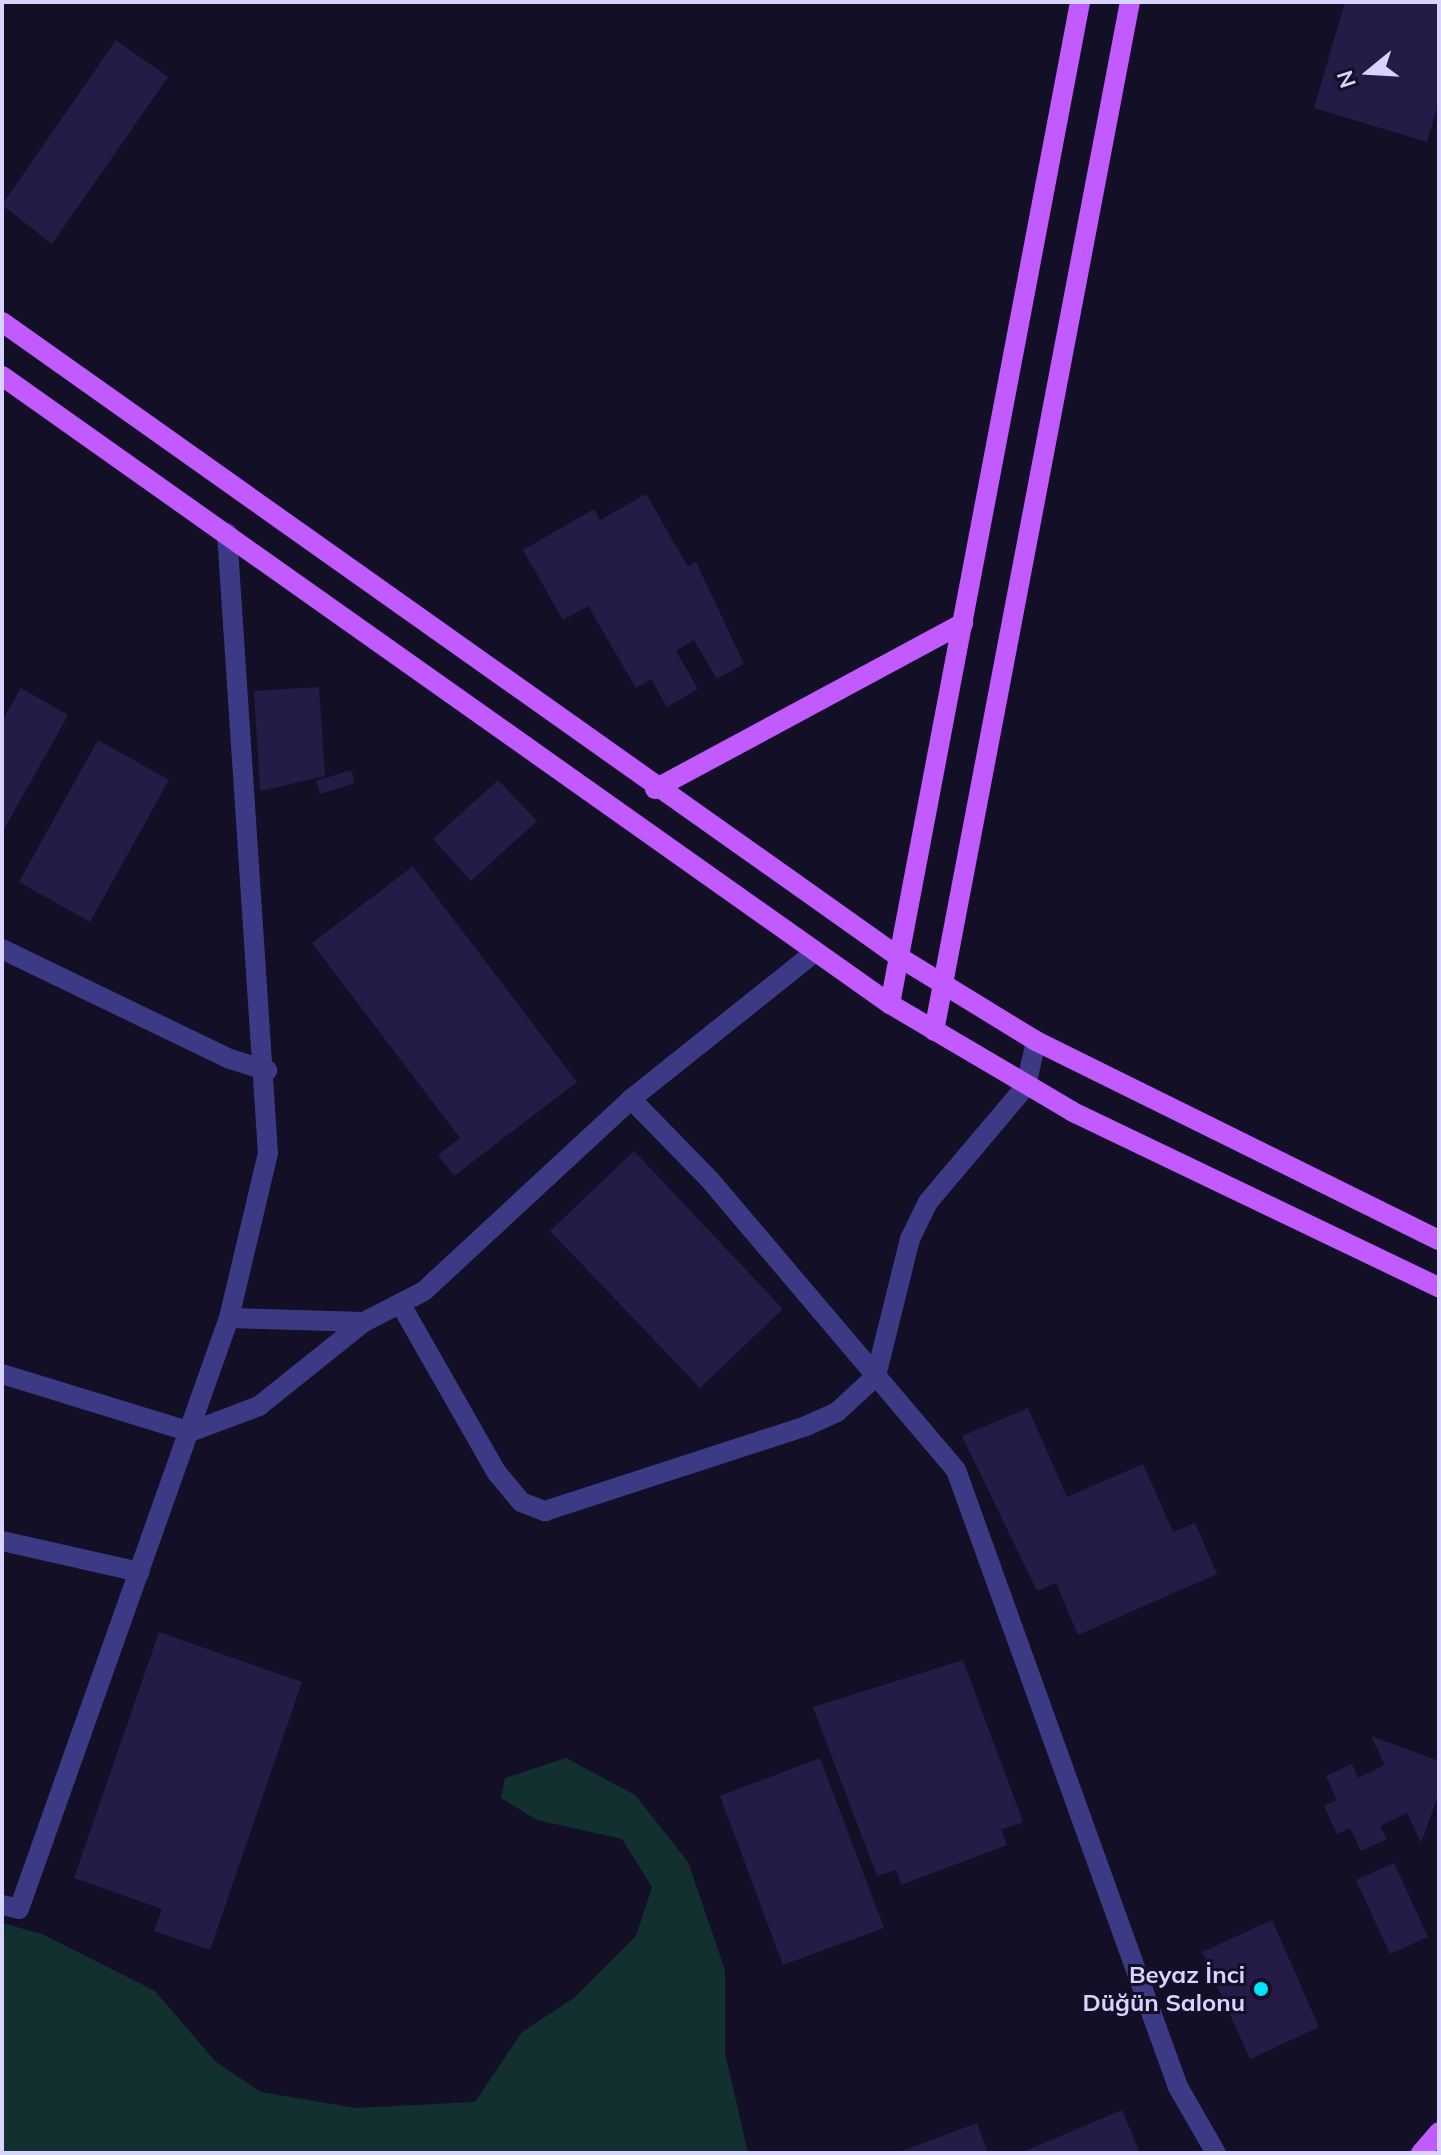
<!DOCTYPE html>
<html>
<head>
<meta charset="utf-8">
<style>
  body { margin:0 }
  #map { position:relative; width:1441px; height:2155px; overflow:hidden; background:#130f26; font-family:Mulish,sans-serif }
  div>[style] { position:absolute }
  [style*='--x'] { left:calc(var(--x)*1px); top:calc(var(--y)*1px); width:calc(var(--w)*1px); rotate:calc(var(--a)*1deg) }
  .green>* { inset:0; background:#12302f }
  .building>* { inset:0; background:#241b47 }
  .minor>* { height:20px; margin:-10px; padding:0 10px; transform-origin:10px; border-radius:10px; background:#3d3a85 }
  .major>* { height:20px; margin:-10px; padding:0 10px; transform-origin:10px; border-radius:10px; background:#c25bff }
  .dots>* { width:22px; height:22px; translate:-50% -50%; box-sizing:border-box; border:4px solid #130f26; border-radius:50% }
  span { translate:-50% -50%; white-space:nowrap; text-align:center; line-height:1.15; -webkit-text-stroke:6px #130f26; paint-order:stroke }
  .poi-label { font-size:24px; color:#d9d4ff; font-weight:700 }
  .right { translate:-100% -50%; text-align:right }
  .frame { position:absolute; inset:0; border:4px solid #d9d4ff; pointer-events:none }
  .north { position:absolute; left:1329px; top:32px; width:80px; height:80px; -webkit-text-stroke:6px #130f26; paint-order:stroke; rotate:252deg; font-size:22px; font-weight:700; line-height:32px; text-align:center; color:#d9d4ff }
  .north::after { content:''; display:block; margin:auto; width:28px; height:36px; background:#d9d4ff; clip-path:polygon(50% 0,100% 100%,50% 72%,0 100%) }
</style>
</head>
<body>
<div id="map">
  <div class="green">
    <div style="clip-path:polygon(566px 1758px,635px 1795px,688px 1862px,725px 1970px,725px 2053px,748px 2153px,2px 2153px,2px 1923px,42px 1934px,155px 1991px,216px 2062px,261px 2092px,355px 2108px,475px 2102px,522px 2032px,574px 1998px,636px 1936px,652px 1887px,622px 1839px,537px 1820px,501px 1798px,505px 1778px)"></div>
  </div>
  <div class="building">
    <div style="clip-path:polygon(1345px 2px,1439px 2px,1439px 101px,1427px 142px,1314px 108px)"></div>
    <div style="clip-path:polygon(116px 40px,168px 77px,52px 244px,2px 205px)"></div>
    <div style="clip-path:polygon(646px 494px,688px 567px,696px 562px,744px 664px,717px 679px,694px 640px,676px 651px,698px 689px,667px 707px,651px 679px,636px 688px,588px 606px,563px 620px,523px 550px,594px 509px,600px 520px)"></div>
    <div style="clip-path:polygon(319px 687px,325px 776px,260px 791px,254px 691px)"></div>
    <div style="clip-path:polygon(21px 688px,68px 715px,2px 833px,2px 721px)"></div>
    <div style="clip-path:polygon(98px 740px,169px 780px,90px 922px,19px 882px)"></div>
    <div style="clip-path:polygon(351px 770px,355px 783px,320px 794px,316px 781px)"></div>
    <div style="clip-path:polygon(498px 780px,537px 821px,471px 881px,433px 839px)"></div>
    <div style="clip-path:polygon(413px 866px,577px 1082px,454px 1176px,438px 1155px,460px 1138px,312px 943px)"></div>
    <div style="clip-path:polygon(634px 1151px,783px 1309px,700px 1388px,550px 1231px)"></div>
    <div style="clip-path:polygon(1028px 1408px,1067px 1497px,1143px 1464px,1173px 1532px,1195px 1523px,1217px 1574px,1078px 1635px,1056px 1583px,1037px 1591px,962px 1436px)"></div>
    <div style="clip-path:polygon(159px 1632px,302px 1682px,210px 1950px,154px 1931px,162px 1909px,74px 1878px)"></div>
    <div style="clip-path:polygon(963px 1660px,1023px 1822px,1001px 1830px,1007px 1845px,901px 1885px,896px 1870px,877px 1876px,813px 1707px)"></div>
    <div style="clip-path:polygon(1371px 1736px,1439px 1761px,1439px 1793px,1421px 1843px,1407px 1813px,1380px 1826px,1387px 1839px,1361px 1851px,1350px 1828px,1337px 1834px,1324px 1806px,1337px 1800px,1326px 1776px,1352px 1764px,1358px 1778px,1385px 1765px)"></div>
    <div style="clip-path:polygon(820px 1758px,884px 1928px,783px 1965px,720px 1796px)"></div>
    <div style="clip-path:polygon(1394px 1863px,1428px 1937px,1390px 1954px,1356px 1880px)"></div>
    <div style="clip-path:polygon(1272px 1920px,1319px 2027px,1250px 2059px,1202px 1952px)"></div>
    <div style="clip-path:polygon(1122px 2110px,1140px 2153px,1020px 2153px)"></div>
    <div style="clip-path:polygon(977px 2123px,988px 2153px,896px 2153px)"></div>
  </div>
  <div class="minor">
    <div style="--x:227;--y:533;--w:621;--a:86.22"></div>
    <div style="--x:268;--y:1153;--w:170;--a:103.3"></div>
    <div style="--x:229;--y:1318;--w:135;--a:1.7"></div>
    <div style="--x:364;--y:1322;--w:68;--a:-27.3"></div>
    <div style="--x:424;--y:1291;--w:282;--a:-42.8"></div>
    <div style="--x:631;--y:1099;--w:236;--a:-38.6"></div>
    <div style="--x:2;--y:949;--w:253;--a:25.8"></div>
    <div style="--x:230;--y:1059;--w:39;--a:17"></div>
    <div style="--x:631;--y:1099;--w:113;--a:45.7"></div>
    <div style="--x:710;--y:1180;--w:380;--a:49.7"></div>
    <div style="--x:956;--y:1470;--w:656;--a:70.21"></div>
    <div style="--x:1178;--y:2087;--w:76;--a:60.1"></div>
    <div style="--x:401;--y:1305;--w:193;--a:60.3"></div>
    <div style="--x:497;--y:1473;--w:38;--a:50"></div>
    <div style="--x:521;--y:1502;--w:26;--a:21"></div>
    <div style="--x:545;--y:1511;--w:274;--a:-18"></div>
    <div style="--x:806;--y:1426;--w:34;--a:-24"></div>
    <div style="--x:837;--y:1412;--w:53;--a:-42.7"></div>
    <div style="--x:876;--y:1376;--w:141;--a:-76.1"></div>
    <div style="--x:910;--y:1239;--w:41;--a:-64.1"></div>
    <div style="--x:928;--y:1202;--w:152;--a:-49.8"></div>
    <div style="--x:1026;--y:1086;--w:46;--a:-77.5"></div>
    <div style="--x:2;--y:1374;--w:197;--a:17.1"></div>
    <div style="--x:190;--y:1432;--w:74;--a:-20.6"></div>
    <div style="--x:259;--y:1406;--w:134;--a:-38.7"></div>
    <div style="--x:2;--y:1541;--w:141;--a:12.7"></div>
    <div style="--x:2;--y:1905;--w:17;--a:13"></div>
    <div style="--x:19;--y:1909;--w:627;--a:-70.44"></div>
  </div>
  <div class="major">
    <div style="--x:2;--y:322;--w:1099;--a:35.3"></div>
    <div style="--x:899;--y:957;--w:161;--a:31.5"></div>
    <div style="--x:1036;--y:1041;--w:449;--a:26.3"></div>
    <div style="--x:2;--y:376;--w:1088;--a:35.27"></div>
    <div style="--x:890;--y:1004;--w:212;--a:30.5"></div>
    <div style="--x:1073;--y:1112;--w:406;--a:25.6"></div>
    <div style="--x:655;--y:789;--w:350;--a:-28.3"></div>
    <div style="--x:890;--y:1004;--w:1020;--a:-79.26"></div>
    <div style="--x:934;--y:1031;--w:1048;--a:-79.22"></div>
    <div style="--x:1421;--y:2153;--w:28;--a:-49"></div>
  </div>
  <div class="dots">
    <div style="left:1261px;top:1989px;background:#00e5ff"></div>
  </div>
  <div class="poi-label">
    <span class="right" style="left:1245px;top:1989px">Beyaz İnci<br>Düğün Salonu</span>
  </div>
  <div class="frame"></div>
  <div class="north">N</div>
</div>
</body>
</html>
